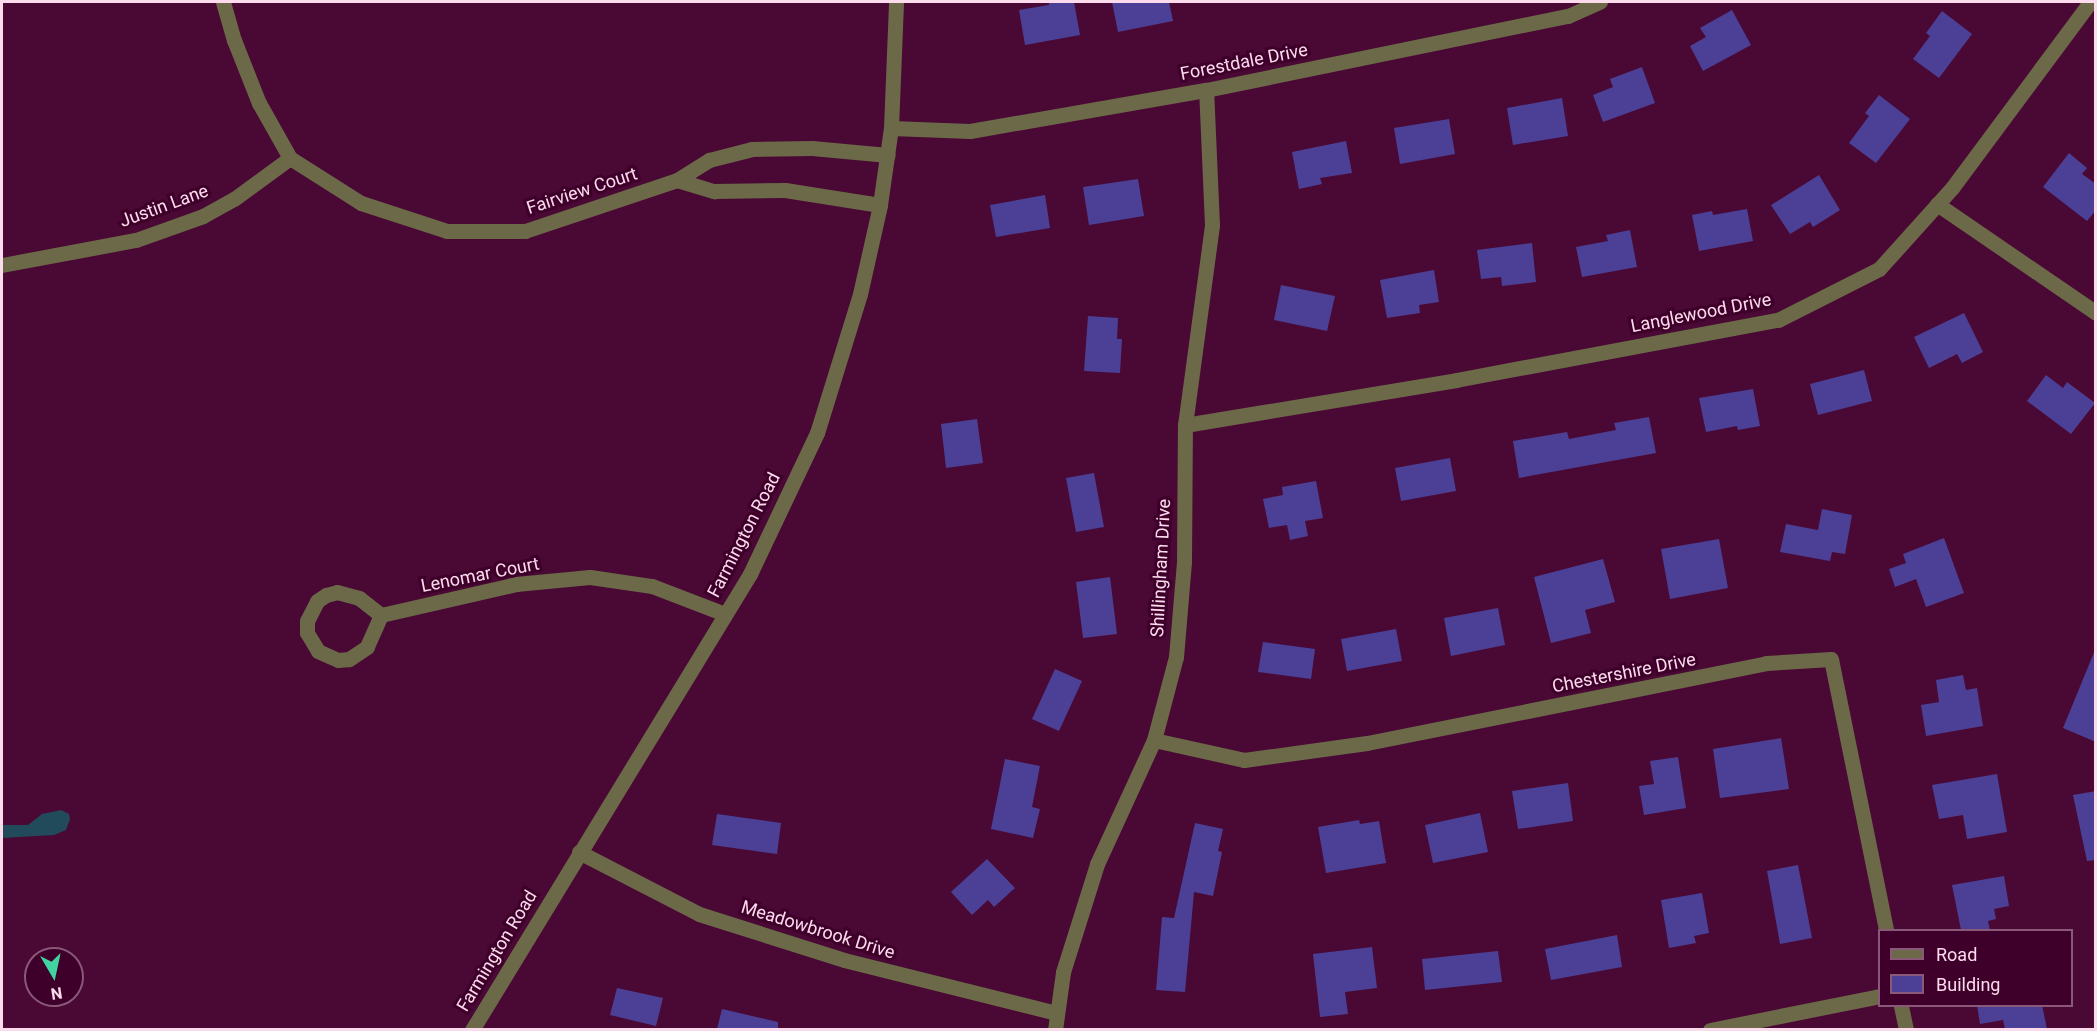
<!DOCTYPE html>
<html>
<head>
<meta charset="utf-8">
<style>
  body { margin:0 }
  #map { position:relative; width:2097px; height:1031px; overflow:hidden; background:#4a0834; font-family:Roboto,sans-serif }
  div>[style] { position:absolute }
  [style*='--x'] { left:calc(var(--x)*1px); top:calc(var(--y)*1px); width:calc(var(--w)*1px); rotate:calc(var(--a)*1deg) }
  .water>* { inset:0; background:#214b5b }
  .building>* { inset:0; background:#4b4095 }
  .minor>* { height:15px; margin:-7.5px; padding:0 7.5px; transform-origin:7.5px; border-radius:7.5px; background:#6b6948 }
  span { translate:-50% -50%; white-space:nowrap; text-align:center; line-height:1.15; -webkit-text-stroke:6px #3e002a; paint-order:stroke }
  .street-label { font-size:18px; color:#fcdbec }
  .frame { position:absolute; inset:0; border:3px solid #fcdbec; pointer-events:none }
  .legend { position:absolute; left:1878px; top:929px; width:195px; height:78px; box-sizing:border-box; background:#3e002a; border:2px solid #8a5878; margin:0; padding:8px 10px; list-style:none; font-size:18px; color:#fcdbec }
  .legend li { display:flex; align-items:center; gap:12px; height:30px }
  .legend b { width:30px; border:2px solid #8a5878 }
  .north { position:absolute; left:24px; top:947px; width:60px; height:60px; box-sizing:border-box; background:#3e002a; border:2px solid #8a5878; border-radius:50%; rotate:171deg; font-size:16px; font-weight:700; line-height:24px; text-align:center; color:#fcdbec }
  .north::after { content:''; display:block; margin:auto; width:21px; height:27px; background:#42d4a0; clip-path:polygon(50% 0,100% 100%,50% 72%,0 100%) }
</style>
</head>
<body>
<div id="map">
  <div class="water">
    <div style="clip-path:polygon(61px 810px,69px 814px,70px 819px,66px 830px,54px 835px,2px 838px,2px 825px,28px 825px,42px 814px)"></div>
  </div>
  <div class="building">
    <div style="clip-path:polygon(1049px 2px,1074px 2px,1080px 35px,1025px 45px,1019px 10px,1049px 5px)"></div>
    <div style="clip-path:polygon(1112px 2px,1169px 2px,1173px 21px,1118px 32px)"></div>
    <div style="clip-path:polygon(1732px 10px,1751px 45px,1703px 71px,1690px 46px,1706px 37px,1700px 28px)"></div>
    <div style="clip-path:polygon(1942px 11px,1972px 34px,1939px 78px,1913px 59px,1930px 36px,1926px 33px)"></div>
    <div style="clip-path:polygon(1642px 67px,1655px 103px,1603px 122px,1593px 95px,1613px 87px,1610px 79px)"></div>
    <div style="clip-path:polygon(1879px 95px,1910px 119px,1876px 163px,1849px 143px,1869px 116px,1865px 113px)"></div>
    <div style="clip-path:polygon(1562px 98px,1568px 136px,1513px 145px,1507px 108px)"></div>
    <div style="clip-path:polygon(1449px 119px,1455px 154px,1400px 164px,1394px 128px)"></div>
    <div style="clip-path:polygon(1346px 141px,1352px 173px,1320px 178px,1322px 184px,1299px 189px,1292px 152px)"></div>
    <div style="clip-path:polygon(2069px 153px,2087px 168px,2082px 174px,2096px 184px,2096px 210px,2087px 221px,2043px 187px)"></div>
    <div style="clip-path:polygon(1819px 175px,1840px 210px,1813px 227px,1810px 222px,1790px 234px,1771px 205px)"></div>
    <div style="clip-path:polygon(1138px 179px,1144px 216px,1089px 225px,1083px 187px)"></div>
    <div style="clip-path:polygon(1045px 195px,1050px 228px,996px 237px,990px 205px)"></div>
    <div style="clip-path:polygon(1747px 209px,1753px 241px,1699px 251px,1692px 215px,1712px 211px,1713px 215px)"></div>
    <div style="clip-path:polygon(1630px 230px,1637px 267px,1582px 277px,1576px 247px,1608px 241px,1606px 235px)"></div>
    <div style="clip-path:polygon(1532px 243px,1536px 282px,1502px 286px,1501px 277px,1481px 279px,1477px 250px)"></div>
    <div style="clip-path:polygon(1434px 270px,1439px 302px,1419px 305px,1420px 313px,1387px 318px,1380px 280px)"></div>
    <div style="clip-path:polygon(1281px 285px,1335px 296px,1327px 331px,1274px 320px)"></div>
    <div style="clip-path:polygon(1964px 313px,1983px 352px,1962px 363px,1957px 354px,1929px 368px,1914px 337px)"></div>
    <div style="clip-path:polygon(1088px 316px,1118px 318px,1117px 339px,1122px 339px,1120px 373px,1084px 371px)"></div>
    <div style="clip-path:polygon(1864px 370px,1872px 401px,1818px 415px,1810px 384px)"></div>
    <div style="clip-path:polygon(2046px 375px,2063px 388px,2067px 382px,2095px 403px,2071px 434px,2027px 401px)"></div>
    <div style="clip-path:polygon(1753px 389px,1760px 426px,1738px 430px,1737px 426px,1706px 432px,1699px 398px)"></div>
    <div style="clip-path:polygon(1649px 417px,1656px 453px,1519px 478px,1513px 441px,1567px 432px,1569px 439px,1616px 430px,1614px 423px)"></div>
    <div style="clip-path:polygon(977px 419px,983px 463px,946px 468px,941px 424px)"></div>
    <div style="clip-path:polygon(1450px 458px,1456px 491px,1401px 501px,1395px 468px)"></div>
    <div style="clip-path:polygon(1094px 473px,1104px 527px,1076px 532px,1066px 478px)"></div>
    <div style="clip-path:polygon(1316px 481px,1323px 518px,1305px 521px,1308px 536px,1290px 540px,1287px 525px,1269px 528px,1263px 499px,1283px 495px,1282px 487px)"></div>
    <div style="clip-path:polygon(1822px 509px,1852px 515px,1845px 554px,1832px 552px,1830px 561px,1780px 552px,1786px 524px,1818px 530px)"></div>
    <div style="clip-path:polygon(1944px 538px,1964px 593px,1926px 607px,1916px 579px,1895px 587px,1889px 569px,1906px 563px,1903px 554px)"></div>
    <div style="clip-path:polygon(1719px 539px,1728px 588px,1670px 599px,1661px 549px)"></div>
    <div style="clip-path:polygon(1603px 559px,1615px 602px,1585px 610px,1591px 633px,1551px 643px,1534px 577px)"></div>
    <div style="clip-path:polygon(1110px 577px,1117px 634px,1083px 638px,1076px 582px)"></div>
    <div style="clip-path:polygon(1498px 608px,1505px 645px,1451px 656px,1444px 618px)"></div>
    <div style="clip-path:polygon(1396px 629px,1402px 661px,1347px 671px,1341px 639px)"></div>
    <div style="clip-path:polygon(1263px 642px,1315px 649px,1311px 679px,1258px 672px)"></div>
    <div style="clip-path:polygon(2095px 650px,2096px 650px,2096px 742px,2063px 728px)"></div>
    <div style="clip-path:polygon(1055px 669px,1082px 681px,1059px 731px,1032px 719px)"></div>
    <div style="clip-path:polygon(1963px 675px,1966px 690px,1977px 688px,1983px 726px,1926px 736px,1921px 705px,1939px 702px,1936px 680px)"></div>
    <div style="clip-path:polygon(1781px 738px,1789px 789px,1720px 798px,1713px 749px)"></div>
    <div style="clip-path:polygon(1678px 757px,1686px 808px,1644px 815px,1639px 786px,1654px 784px,1650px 761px)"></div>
    <div style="clip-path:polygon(1005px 759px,1040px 766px,1032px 807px,1040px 809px,1033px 838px,991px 829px)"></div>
    <div style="clip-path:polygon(1997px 774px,2007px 832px,1967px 839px,1963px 815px,1939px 819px,1932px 785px)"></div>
    <div style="clip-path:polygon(1568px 783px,1573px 821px,1518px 829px,1512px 791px)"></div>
    <div style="clip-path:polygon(2096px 791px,2096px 860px,2087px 861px,2073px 795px)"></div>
    <div style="clip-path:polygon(1480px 813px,1488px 852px,1433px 863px,1425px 825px)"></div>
    <div style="clip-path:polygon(717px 814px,781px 823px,777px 854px,712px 845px)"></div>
    <div style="clip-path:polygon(1359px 820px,1360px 824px,1379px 821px,1386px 863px,1326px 873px,1318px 827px)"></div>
    <div style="clip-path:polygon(1195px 823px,1223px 829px,1218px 851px,1222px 852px,1213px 896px,1194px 892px,1185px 992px,1156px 990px,1162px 917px,1174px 918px)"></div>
    <div style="clip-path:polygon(987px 859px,1015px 888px,994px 907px,988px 900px,972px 915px,951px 892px)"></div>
    <div style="clip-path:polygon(1798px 865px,1812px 938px,1780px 944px,1767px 871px)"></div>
    <div style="clip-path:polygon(2004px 876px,2009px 906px,1994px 909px,1996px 919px,1988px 921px,1990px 930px,1961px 930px,1952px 885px)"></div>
    <div style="clip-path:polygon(1702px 893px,1709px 933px,1694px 936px,1696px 943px,1669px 948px,1661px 900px)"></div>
    <div style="clip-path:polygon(1617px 935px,1622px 967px,1551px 980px,1545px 949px)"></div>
    <div style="clip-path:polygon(1372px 947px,1377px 988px,1345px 992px,1348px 1014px,1320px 1017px,1313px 954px)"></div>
    <div style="clip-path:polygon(1498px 951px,1502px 982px,1425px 990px,1422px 959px)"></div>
    <div style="clip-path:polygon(617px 988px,663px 998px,656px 1026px,610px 1015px)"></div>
    <div style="clip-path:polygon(1977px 1005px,2042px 1005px,2047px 1029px,2005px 1029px,2003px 1020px,1980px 1024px)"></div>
    <div style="clip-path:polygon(722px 1009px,778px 1022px,778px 1029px,717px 1029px)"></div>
  </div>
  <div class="minor">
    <div style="--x:223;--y:2;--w:40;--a:74"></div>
    <div style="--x:234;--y:40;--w:68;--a:68.4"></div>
    <div style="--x:259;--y:103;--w:63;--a:60.6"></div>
    <div style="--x:290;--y:158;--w:84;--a:32.4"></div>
    <div style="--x:361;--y:203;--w:90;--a:18"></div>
    <div style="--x:447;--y:231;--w:78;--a:0"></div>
    <div style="--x:525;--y:231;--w:160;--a:-18.5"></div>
    <div style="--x:677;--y:180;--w:38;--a:-32"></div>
    <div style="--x:709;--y:160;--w:44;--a:-14.3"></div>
    <div style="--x:752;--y:149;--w:60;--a:-1"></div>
    <div style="--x:812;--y:148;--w:76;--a:5.3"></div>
    <div style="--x:891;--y:128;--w:79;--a:2.2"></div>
    <div style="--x:970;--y:131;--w:240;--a:-9.9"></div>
    <div style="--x:1206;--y:90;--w:369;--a:-11.6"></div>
    <div style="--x:1568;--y:16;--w:35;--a:-24"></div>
    <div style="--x:677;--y:180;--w:39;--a:17"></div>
    <div style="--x:714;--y:191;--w:71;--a:-0.8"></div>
    <div style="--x:785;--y:190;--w:96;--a:9"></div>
    <div style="--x:1937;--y:204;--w:193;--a:34.4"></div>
    <div style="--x:2;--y:265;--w:136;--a:-10.6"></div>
    <div style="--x:136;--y:240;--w:71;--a:-19.7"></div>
    <div style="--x:203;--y:216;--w:35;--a:-29"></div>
    <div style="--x:234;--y:199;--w:69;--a:-36.2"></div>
    <div style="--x:1185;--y:425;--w:275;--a:-9.4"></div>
    <div style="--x:1456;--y:380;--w:328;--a:-10.6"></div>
    <div style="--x:1778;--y:320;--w:113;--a:-26.8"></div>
    <div style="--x:1879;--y:269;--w:109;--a:-48"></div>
    <div style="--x:1952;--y:188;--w:232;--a:-53.4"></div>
    <div style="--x:337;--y:592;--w:23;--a:15"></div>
    <div style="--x:359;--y:598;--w:28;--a:38"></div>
    <div style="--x:381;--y:615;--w:35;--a:114"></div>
    <div style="--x:367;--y:647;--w:22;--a:146"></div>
    <div style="--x:349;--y:659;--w:11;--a:175"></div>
    <div style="--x:338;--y:660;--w:22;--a:-156"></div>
    <div style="--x:318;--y:651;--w:21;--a:-121"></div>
    <div style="--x:307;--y:633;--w:12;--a:-90"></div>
    <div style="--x:307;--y:621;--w:22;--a:-63"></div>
    <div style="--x:317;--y:601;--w:11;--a:-34"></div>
    <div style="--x:326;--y:595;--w:11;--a:-15"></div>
    <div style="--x:381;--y:615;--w:139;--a:-12.9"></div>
    <div style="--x:516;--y:584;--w:74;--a:-5.4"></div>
    <div style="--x:590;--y:577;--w:63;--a:8.3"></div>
    <div style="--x:652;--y:586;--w:78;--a:21"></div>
    <div style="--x:1154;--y:740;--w:92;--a:12.5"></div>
    <div style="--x:1244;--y:760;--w:124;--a:-7.9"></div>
    <div style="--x:1367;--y:743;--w:407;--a:-11.3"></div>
    <div style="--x:1766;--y:663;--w:65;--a:-3.5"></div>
    <div style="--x:1831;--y:659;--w:277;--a:78.5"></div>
    <div style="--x:579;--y:852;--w:135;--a:27.3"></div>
    <div style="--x:699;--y:914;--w:152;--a:17.6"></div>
    <div style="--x:844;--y:960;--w:219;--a:14"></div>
    <div style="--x:1901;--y:1006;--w:25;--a:78"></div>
    <div style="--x:472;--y:1030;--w:534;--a:-58.63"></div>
    <div style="--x:750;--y:574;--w:156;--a:-64.6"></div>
    <div style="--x:817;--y:433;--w:145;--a:-72.8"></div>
    <div style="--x:860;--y:294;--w:91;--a:-77.3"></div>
    <div style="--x:880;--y:205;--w:78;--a:-81.9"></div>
    <div style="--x:891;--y:128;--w:126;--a:-87.7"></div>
    <div style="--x:1055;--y:1030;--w:59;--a:-82.1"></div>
    <div style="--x:1063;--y:972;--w:113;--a:-72.5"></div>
    <div style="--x:1097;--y:864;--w:136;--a:-65.3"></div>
    <div style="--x:1154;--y:740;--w:86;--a:-75.2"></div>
    <div style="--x:1176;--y:657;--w:95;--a:-85.2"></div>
    <div style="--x:1184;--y:562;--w:137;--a:-89.6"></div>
    <div style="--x:1185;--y:425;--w:202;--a:-82.3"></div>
    <div style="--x:1212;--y:225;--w:135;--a:-92.5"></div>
    <div style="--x:1710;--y:1030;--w:173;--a:-11.3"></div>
  </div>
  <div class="street-label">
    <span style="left:1244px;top:62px;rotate:-11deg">Forestdale Drive</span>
    <span style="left:582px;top:191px;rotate:-18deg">Fairview Court</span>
    <span style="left:164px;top:206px;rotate:-20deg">Justin Lane</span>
    <span style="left:1701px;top:313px;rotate:-11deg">Langlewood Drive</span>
    <span style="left:744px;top:535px;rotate:-63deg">Farmington Road</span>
    <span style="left:1161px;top:568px;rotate:-87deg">Shillingham Drive</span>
    <span style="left:480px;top:575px;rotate:-11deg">Lenomar Court</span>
    <span style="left:1624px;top:673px;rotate:-11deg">Chestershire Drive</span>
    <span style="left:818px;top:930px;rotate:17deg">Meadowbrook Drive</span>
    <span style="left:497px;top:951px;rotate:-59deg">Farmington Road</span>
  </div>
  <div class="frame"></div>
  <ul class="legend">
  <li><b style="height:8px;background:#6b6948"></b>Road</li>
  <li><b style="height:16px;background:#4b4095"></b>Building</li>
  </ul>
  <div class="north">N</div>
</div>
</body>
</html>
